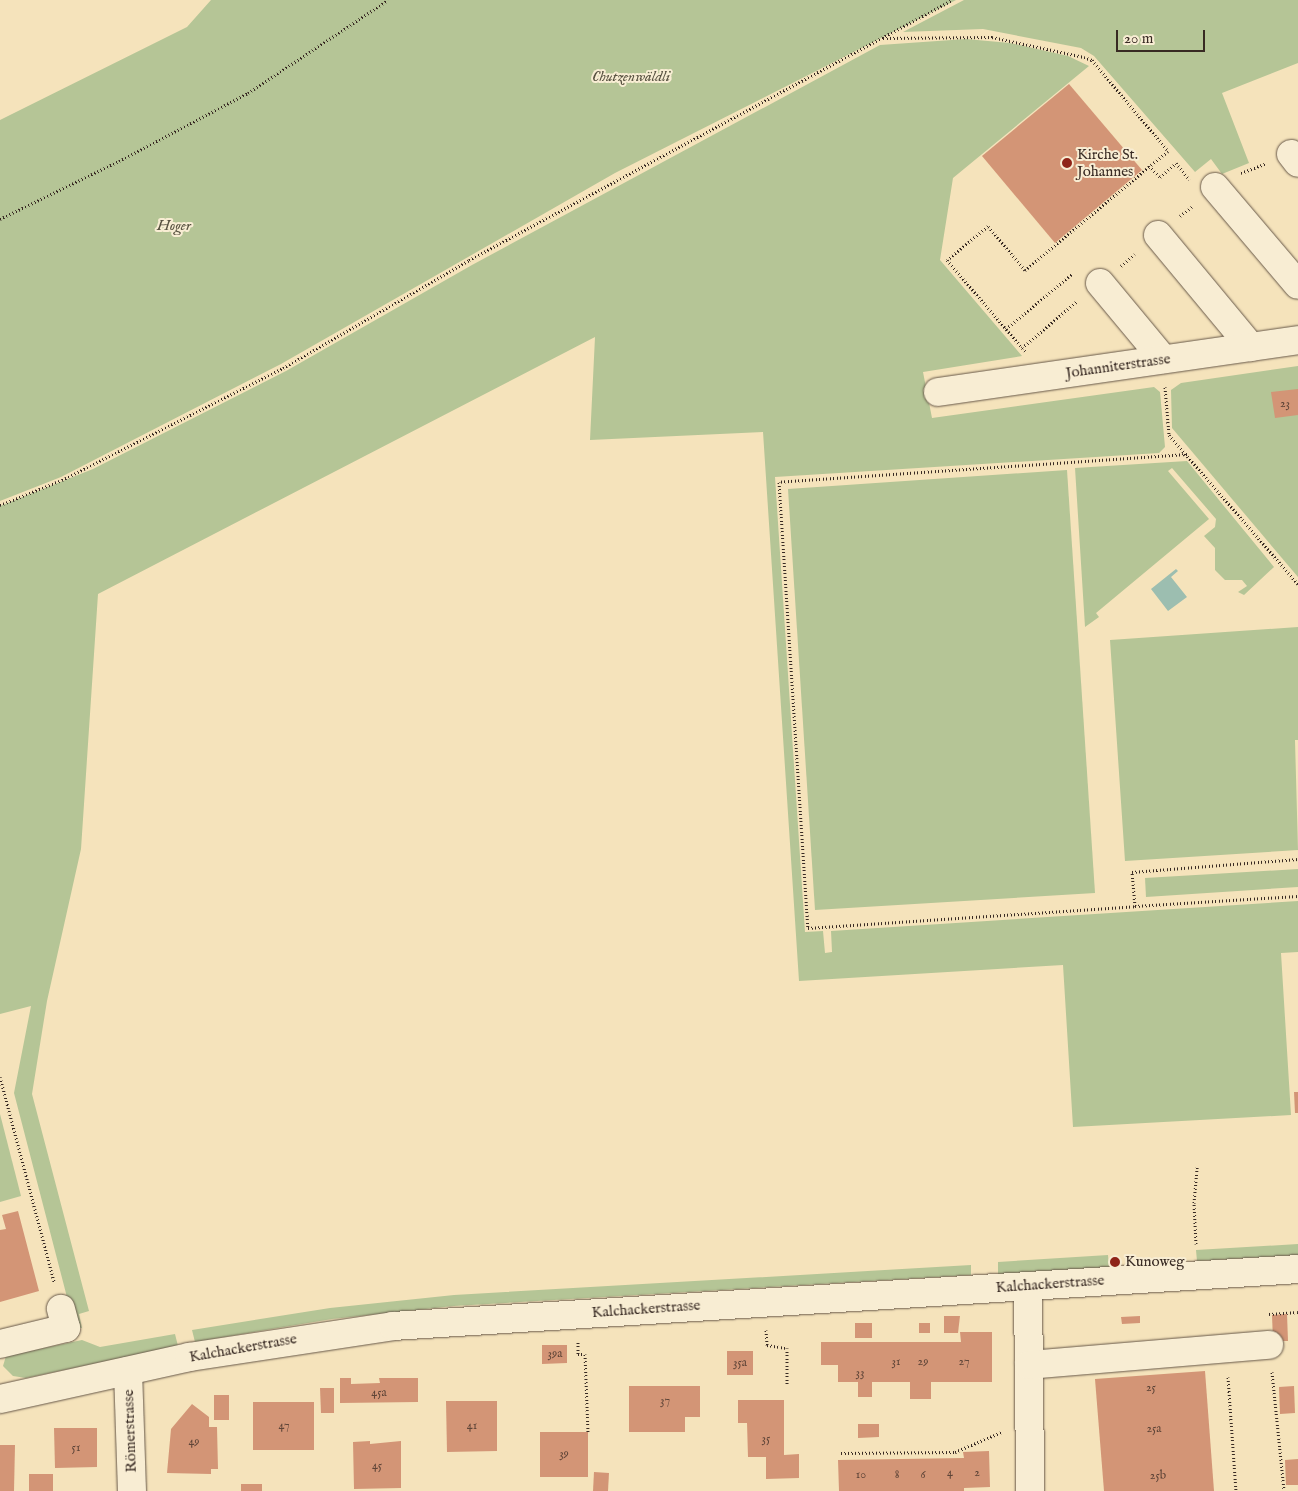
<!DOCTYPE html>
<html>
<head>
<meta charset="utf-8">
<style>
  body { margin:0 }
  #map { position:relative; width:1298px; height:1491px; overflow:hidden; background:#f5e3bb; font-family:"IM FELL English",serif }
  div>[style] { position:absolute }
  [style*='--x'] { left:calc(var(--x)*1px); top:calc(var(--y)*1px); width:calc(var(--w)*1px); rotate:calc(var(--a)*1deg) }
  .green>* { inset:0; background:#b5c596 }
  .water>* { inset:0; background:#9cbeb0 }
  .building>* { inset:0; background:#d39576 }
  .path>* { height:3px; margin-top:-1.5px; transform-origin:0; background:repeating-linear-gradient(90deg,#382a23 0 1px,transparent 0 3.5px) }
  .roads { filter:drop-shadow(0 0 1px #675849) drop-shadow(0 0 1px #675849) }
  .minor>* { height:28px; margin:-14px; padding:0 14px; transform-origin:14px; border-radius:14px; background:#f8edd3 }
  .dots>* { width:14px; height:14px; translate:-50% -50%; box-sizing:border-box; border:2px solid #f8edd3; border-radius:50% }
  span { translate:-50% -50%; white-space:nowrap; text-align:center; line-height:1.15; -webkit-text-stroke:4px #f8edd3; paint-order:stroke }
  .number-label { font-size:12px; color:#5f4538 }
  .number-label span { -webkit-text-stroke-width:0 }
  .park-label { font-size:15px; color:#575140; font-style:italic }
  .poi-label { font-size:15px; color:#382a23 }
  .left { translate:0 -50%; text-align:left }
  .street-label { font-size:15px; color:#382a23 }
  .scale { position:absolute; left:1116px; top:30px; width:89px; height:22px; box-sizing:border-box; border:2px solid #382a23; border-top:0; padding-left:6px; font-size:15px; line-height:18px; white-space:nowrap; color:#382a23; -webkit-text-stroke:4px #f8edd3; paint-order:stroke }
</style>
</head>
<body>
<div id="map">
  <div class="green">
    <div style="clip-path:polygon(211px 0,956px 0,615px 173px,281px 364px,61px 477px,0 501px,0 120px,187px 27px)"></div>
    <div style="clip-path:polygon(964px 0,1298px 0,1298px 63px,1222px 93px,1249px 163px,1222px 174px,1211px 159px,1195px 172px,1094px 56px,1081px 48px,983px 29px,903px 32px)"></div>
    <div style="clip-path:polygon(966px 39px,1010px 43px,1068px 56px,1089px 66px,953px 178px,940px 260px,1022px 356px,923px 372px,932px 418px,1154px 387px,1160px 392px,1165px 447px,1159px 453px,775px 477px,805px 932px,823px 931px,825px 953px,832px 952px,831px 931px,1298px 901px,1298px 952px,1281px 953px,1291px 1115px,1073px 1127px,1063px 965px,799px 981px,763px 432px,590px 440px,595px 337px,98px 594px,81px 849px,47px 1001px,32px 1094px,89px 1311px,79px 1314px,82px 1328px,75px 1328px,14px 1093px,31px 1006px,0 1014px,0 506px,93px 469px,286px 371px,472px 265px,880px 45px)"></div>
    <div style="clip-path:polygon(1298px 366px,1298px 577px,1172px 428px,1171px 390px,1181px 383px)"></div>
    <div style="clip-path:polygon(1187px 461px,1274px 567px,1244px 595px,1238px 592px,1247px 586px,1242px 580px,1225px 580px,1215px 570px,1215px 548px,1204px 536px,1215px 527px,1216px 519px,1172px 468px,1168px 471px,1209px 519px,1096px 613px,1099px 617px,1085px 627px,1075px 468px)"></div>
    <div style="clip-path:polygon(1067px 470px,1095px 893px,815px 910px,788px 489px)"></div>
    <div style="clip-path:polygon(1298px 627px,1298px 740px,1295px 740px,1298px 850px,1125px 861px,1110px 640px)"></div>
    <div style="clip-path:polygon(1298px 869px,1298px 887px,1146px 897px,1145px 878px)"></div>
    <div style="clip-path:polygon(0 1114px,21px 1196px,0 1202px)"></div>
    <div style="clip-path:polygon(1298px 1244px,1298px 1255px,1197px 1261px,1196px 1250px)"></div>
    <div style="clip-path:polygon(1108px 1255px,1109px 1267px,998px 1274px,998px 1262px)"></div>
    <div style="clip-path:polygon(971px 1265px,971px 1275px,454px 1306px,332px 1319px,195px 1342px,192px 1330px,330px 1308px,454px 1295px)"></div>
    <div style="clip-path:polygon(175px 1334px,178px 1346px,26px 1378px,13px 1376px,3px 1366px,6px 1356px,82px 1340px,100px 1347px)"></div>
  </div>
  <div class="water">
    <div style="clip-path:polygon(1176px 569px,1178px 571px,1171px 577px,1187px 597px,1168px 611px,1151px 589px)"></div>
  </div>
  <div class="building">
    <div style="clip-path:polygon(1069px 84px,1142px 170px,1055px 243px,982px 156px)"></div>
    <div style="clip-path:polygon(1298px 389px,1298px 415px,1275px 418px,1271px 392px)"></div>
    <div style="clip-path:polygon(1294px 1092px,1298px 1092px,1298px 1113px,1295px 1113px)"></div>
    <div style="clip-path:polygon(18px 1211px,39px 1291px,0 1302px,0 1230px,6px 1229px,2px 1215px)"></div>
    <div style="clip-path:polygon(1287px 1314px,1288px 1341px,1273px 1341px,1272px 1315px)"></div>
    <div style="clip-path:polygon(944px 1316px,960px 1316px,958px 1333px,944px 1333px)"></div>
    <div style="clip-path:polygon(1140px 1316px,1140px 1323px,1122px 1324px,1121px 1317px)"></div>
    <div style="clip-path:polygon(855px 1323px,872px 1323px,872px 1338px,855px 1338px)"></div>
    <div style="clip-path:polygon(919px 1323px,930px 1323px,930px 1333px,919px 1333px)"></div>
    <div style="clip-path:polygon(960px 1332px,992px 1332px,992px 1382px,931px 1382px,931px 1399px,910px 1399px,910px 1382px,872px 1382px,872px 1397px,858px 1397px,858px 1382px,838px 1382px,838px 1365px,821px 1365px,821px 1342px,961px 1342px)"></div>
    <div style="clip-path:polygon(542px 1345px,567px 1345px,567px 1363px,542px 1364px)"></div>
    <div style="clip-path:polygon(727px 1351px,753px 1351px,753px 1375px,727px 1375px)"></div>
    <div style="clip-path:polygon(1205px 1371px,1214px 1491px,1104px 1491px,1095px 1379px)"></div>
    <div style="clip-path:polygon(340px 1378px,351px 1378px,351px 1384px,380px 1383px,379px 1378px,418px 1378px,418px 1402px,340px 1403px)"></div>
    <div style="clip-path:polygon(629px 1386px,700px 1386px,700px 1417px,685px 1417px,685px 1432px,629px 1432px)"></div>
    <div style="clip-path:polygon(1294px 1386px,1295px 1413px,1280px 1414px,1279px 1387px)"></div>
    <div style="clip-path:polygon(320px 1388px,334px 1388px,334px 1413px,321px 1413px)"></div>
    <div style="clip-path:polygon(214px 1395px,229px 1395px,229px 1420px,214px 1420px)"></div>
    <div style="clip-path:polygon(738px 1400px,784px 1400px,784px 1455px,799px 1454px,799px 1478px,766px 1479px,766px 1457px,748px 1457px,747px 1423px,738px 1423px)"></div>
    <div style="clip-path:polygon(446px 1401px,497px 1401px,497px 1451px,447px 1452px)"></div>
    <div style="clip-path:polygon(253px 1402px,314px 1402px,314px 1450px,253px 1450px)"></div>
    <div style="clip-path:polygon(192px 1404px,209px 1417px,209px 1427px,217px 1427px,218px 1469px,211px 1469px,211px 1474px,167px 1473px,171px 1429px)"></div>
    <div style="clip-path:polygon(858px 1424px,879px 1424px,879px 1437px,858px 1438px)"></div>
    <div style="clip-path:polygon(54px 1428px,97px 1428px,97px 1467px,55px 1468px)"></div>
    <div style="clip-path:polygon(540px 1432px,588px 1432px,588px 1477px,540px 1477px)"></div>
    <div style="clip-path:polygon(370px 1441px,370px 1444px,401px 1441px,401px 1488px,354px 1489px,353px 1442px)"></div>
    <div style="clip-path:polygon(0 1445px,15px 1445px,14px 1491px,0 1491px)"></div>
    <div style="clip-path:polygon(989px 1451px,990px 1487px,964px 1488px,964px 1491px,839px 1491px,838px 1460px,964px 1458px,963px 1452px)"></div>
    <div style="clip-path:polygon(1298px 1459px,1298px 1485px,1286px 1485px,1285px 1460px)"></div>
    <div style="clip-path:polygon(594px 1472px,609px 1473px,608px 1491px,593px 1491px)"></div>
    <div style="clip-path:polygon(29px 1474px,53px 1474px,53px 1491px,29px 1491px)"></div>
    <div style="clip-path:polygon(241px 1484px,262px 1484px,262px 1491px,241px 1491px)"></div>
  </div>
  <div class="path">
    <div style="--x:883;--y:38;--w:109;--a:-0.5"></div>
    <div style="--x:992;--y:37;--w:94;--a:12.3"></div>
    <div style="--x:1084;--y:57;--w:9;--a:21"></div>
    <div style="--x:1092;--y:60;--w:119;--a:50.1"></div>
    <div style="--x:1168;--y:151;--w:186;--a:140.2"></div>
    <div style="--x:1025;--y:270;--w:57;--a:-130.1"></div>
    <div style="--x:988;--y:226;--w:53;--a:140.3"></div>
    <div style="--x:947;--y:260;--w:120;--a:49.4"></div>
    <div style="--x:1149;--y:166;--w:16;--a:45"></div>
    <div style="--x:1160;--y:177;--w:21;--a:-41"></div>
    <div style="--x:1176;--y:163;--w:21;--a:51"></div>
    <div style="--x:1241;--y:173;--w:26;--a:-21"></div>
    <div style="--x:1180;--y:216;--w:16;--a:-38"></div>
    <div style="--x:0;--y:219;--w:132;--a:-26"></div>
    <div style="--x:119;--y:161;--w:146;--a:-27.8"></div>
    <div style="--x:248;--y:93;--w:168;--a:-33.6"></div>
    <div style="--x:1121;--y:266;--w:18;--a:-41"></div>
    <div style="--x:1006;--y:329;--w:86;--a:-39.8"></div>
    <div style="--x:1022;--y:348;--w:72;--a:-40.5"></div>
    <div style="--x:1165;--y:387;--w:48;--a:85.2"></div>
    <div style="--x:1169;--y:435;--w:197;--a:49.1"></div>
    <div style="--x:1187;--y:454;--w:409;--a:176.1"></div>
    <div style="--x:779;--y:482;--w:447;--a:86.3"></div>
    <div style="--x:808;--y:928;--w:328;--a:-3.8"></div>
    <div style="--x:1135;--y:906;--w:34;--a:-95"></div>
    <div style="--x:1132;--y:872;--w:167;--a:-4.5"></div>
    <div style="--x:0;--y:505;--w:67;--a:-22"></div>
    <div style="--x:62;--y:480;--w:248;--a:-26.9"></div>
    <div style="--x:283;--y:368;--w:215;--a:-30.1"></div>
    <div style="--x:469;--y:260;--w:549;--a:-28.29"></div>
    <div style="--x:1135;--y:906;--w:163;--a:-3.5"></div>
    <div style="--x:0;--y:1077;--w:212;--a:75.2"></div>
    <div style="--x:1196;--y:1244;--w:41;--a:-92.8"></div>
    <div style="--x:1194;--y:1203;--w:36;--a:-85"></div>
    <div style="--x:1269;--y:1314;--w:29;--a:-4"></div>
    <div style="--x:766;--y:1330;--w:15;--a:86"></div>
    <div style="--x:767;--y:1345;--w:20;--a:9"></div>
    <div style="--x:787;--y:1348;--w:38;--a:90"></div>
    <div style="--x:578;--y:1342;--w:12;--a:90"></div>
    <div style="--x:578;--y:1354;--w:7;--a:0"></div>
    <div style="--x:585;--y:1354;--w:78;--a:87.8"></div>
    <div style="--x:1272;--y:1372;--w:120;--a:84.2"></div>
    <div style="--x:1228;--y:1377;--w:114;--a:86"></div>
    <div style="--x:841;--y:1453;--w:114;--a:-0.5"></div>
    <div style="--x:955;--y:1452;--w:51;--a:-23.1"></div>
  </div>
  <div class="roads">
    <div class="minor">
      <div style="--x:1291;--y:154;--w:11;--a:52"></div>
      <div style="--x:1215;--y:187;--w:128;--a:49.7"></div>
      <div style="--x:1158;--y:235;--w:146;--a:50.3"></div>
      <div style="--x:1100;--y:283;--w:99;--a:50.3"></div>
      <div style="--x:938;--y:392;--w:364;--a:-8.2"></div>
      <div style="--x:1028;--y:1286;--w:205;--a:89.4"></div>
      <div style="--x:0;--y:1344;--w:68;--a:-13.6"></div>
      <div style="--x:66;--y:1328;--w:20;--a:-105"></div>
      <div style="--x:1029;--y:1365;--w:241;--a:-4.8"></div>
      <div style="--x:128;--y:1371;--w:120;--a:88.1"></div>
      <div style="--x:0;--y:1399;--w:194;--a:-12.5"></div>
      <div style="--x:189;--y:1357;--w:206;--a:-8.6"></div>
      <div style="--x:393;--y:1326;--w:907;--a:-3.6"></div>
    </div>
  </div>
  <div class="dots">
    <div style="left:1067px;top:163px;background:#8f2418"></div>
    <div style="left:1115px;top:1262px;background:#8f2418"></div>
  </div>
  <div class="number-label">
    <span style="left:1285px;top:404px">23</span>
    <span style="left:555px;top:1354px">39a</span>
    <span style="left:896px;top:1362px">31</span>
    <span style="left:923px;top:1362px">29</span>
    <span style="left:964px;top:1362px">27</span>
    <span style="left:740px;top:1363px">35a</span>
    <span style="left:860px;top:1373px">33</span>
    <span style="left:1151px;top:1388px">25</span>
    <span style="left:379px;top:1393px">45a</span>
    <span style="left:665px;top:1401px">37</span>
    <span style="left:284px;top:1426px">47</span>
    <span style="left:472px;top:1426px">41</span>
    <span style="left:1154px;top:1429px">25a</span>
    <span style="left:766px;top:1439px">35</span>
    <span style="left:194px;top:1442px">49</span>
    <span style="left:76px;top:1448px">51</span>
    <span style="left:564px;top:1454px">39</span>
    <span style="left:377px;top:1466px">45</span>
    <span style="left:950px;top:1473px">4</span>
    <span style="left:977px;top:1473px">2</span>
    <span style="left:861px;top:1475px">10</span>
    <span style="left:897px;top:1475px">8</span>
    <span style="left:923px;top:1475px">6</span>
    <span style="left:1158px;top:1476px">25b</span>
  </div>
  <div class="park-label">
    <span style="left:631px;top:77px">Chutzenwäldli</span>
    <span style="left:174px;top:226px">Hoger</span>
  </div>
  <div class="poi-label">
    <span class="left" style="left:1077px;top:163px">Kirche St.<br>Johannes</span>
    <span class="left" style="left:1125px;top:1262px">Kunoweg</span>
  </div>
  <div class="street-label">
    <span style="left:1118px;top:366px;rotate:-8deg">Johanniterstrasse</span>
    <span style="left:1050px;top:1284px;rotate:-4deg">Kalchackerstrasse</span>
    <span style="left:646px;top:1309px;rotate:-4deg">Kalchackerstrasse</span>
    <span style="left:243px;top:1348px;rotate:-10deg">Kalchackerstrasse</span>
    <span style="left:130px;top:1431px;rotate:-92deg">Römerstrasse</span>
  </div>
  <div class="scale">20 m</div>
</div>
</body>
</html>
